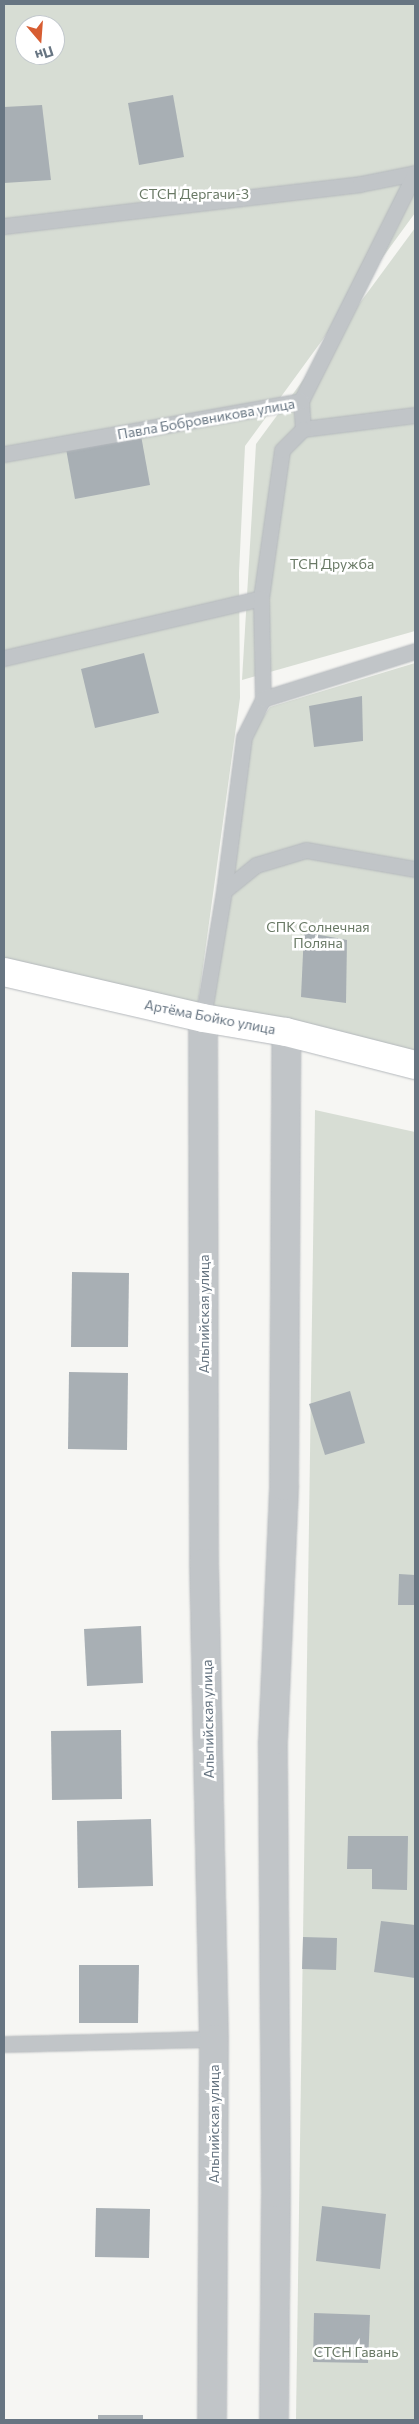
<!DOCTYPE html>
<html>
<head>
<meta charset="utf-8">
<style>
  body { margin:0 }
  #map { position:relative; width:419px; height:2424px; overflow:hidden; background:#f6f6f3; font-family:Commissioner,sans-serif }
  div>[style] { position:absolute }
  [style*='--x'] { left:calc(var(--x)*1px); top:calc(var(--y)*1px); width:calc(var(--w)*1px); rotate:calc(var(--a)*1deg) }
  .green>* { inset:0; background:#d7ddd4 }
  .building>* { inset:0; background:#a8afb4 }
  .roads { filter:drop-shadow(0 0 1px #b4b8bc) drop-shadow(0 0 1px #b4b8bc) }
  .service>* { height:15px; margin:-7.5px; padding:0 7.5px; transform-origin:7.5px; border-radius:7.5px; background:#c1c5c8 }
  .minor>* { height:28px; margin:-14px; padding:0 14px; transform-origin:14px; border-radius:14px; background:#c1c5c8 }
  .secondary>* { height:28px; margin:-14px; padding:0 14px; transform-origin:14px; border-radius:14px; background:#fff }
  span { translate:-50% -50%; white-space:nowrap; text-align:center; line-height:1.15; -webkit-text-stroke:5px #fff; paint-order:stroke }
  .park-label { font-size:14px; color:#697965 }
  .street-label { font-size:14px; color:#677582 }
  .frame { position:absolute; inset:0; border:5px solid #677582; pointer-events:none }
  .north { position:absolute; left:15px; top:15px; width:50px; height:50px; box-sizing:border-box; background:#fff; border:1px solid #c2c8cd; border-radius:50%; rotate:162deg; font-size:14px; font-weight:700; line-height:20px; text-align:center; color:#677582 }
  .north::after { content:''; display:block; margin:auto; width:18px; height:22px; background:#d75d32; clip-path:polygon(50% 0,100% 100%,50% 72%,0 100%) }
</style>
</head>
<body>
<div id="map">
  <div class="green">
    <div style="clip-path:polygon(evenodd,4px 4px,415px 4px,415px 213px,245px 446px,239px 573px,240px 698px,198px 1003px,4px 959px,4px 4px,25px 25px,55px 25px,55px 55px,25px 55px,25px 25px)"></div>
    <div style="clip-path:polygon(415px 228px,415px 631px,242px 680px,256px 444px)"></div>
    <div style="clip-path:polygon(415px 663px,415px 1057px,210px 1009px,249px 738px,270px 707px)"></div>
    <div style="clip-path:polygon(315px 1110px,415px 1132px,415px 2420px,296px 2420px)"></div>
  </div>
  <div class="building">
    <div style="clip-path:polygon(173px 95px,184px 157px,139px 165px,128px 103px)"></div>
    <div style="clip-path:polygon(42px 105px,51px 180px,4px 183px,4px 107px)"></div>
    <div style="clip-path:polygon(140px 430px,150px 485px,75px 499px,65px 443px)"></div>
    <div style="clip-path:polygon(144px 653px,159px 713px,95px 728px,81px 669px)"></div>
    <div style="clip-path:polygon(362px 696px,363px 741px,314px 747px,309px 706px)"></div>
    <div style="clip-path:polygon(304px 932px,347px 940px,346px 1003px,301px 997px)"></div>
    <div style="clip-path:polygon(72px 1272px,129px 1273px,128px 1347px,71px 1347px)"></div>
    <div style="clip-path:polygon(69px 1372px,128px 1373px,127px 1450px,68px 1449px)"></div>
    <div style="clip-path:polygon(350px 1391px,365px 1443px,325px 1455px,309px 1404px)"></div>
    <div style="clip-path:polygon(399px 1574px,415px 1575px,415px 1605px,398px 1605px)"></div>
    <div style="clip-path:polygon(141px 1626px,143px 1683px,87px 1686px,84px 1629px)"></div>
    <div style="clip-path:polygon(121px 1730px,122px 1799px,52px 1800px,51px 1731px)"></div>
    <div style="clip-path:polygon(151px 1819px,153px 1886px,78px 1888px,77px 1821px)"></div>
    <div style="clip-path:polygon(348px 1836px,408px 1836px,407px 1890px,372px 1889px,372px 1869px,347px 1869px)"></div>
    <div style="clip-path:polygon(381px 1921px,415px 1925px,415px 1978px,374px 1972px)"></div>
    <div style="clip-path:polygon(303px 1937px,337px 1938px,336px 1970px,302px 1969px)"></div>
    <div style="clip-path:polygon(79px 1965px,139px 1965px,138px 2023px,79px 2023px)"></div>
    <div style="clip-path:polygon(322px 2206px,386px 2214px,380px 2269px,316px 2261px)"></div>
    <div style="clip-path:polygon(96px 2208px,150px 2209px,149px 2258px,95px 2257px)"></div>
    <div style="clip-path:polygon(314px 2313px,370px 2315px,368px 2363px,313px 2362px)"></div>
    <div style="clip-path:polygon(98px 2415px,143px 2415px,143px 2420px,98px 2420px)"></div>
  </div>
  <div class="roads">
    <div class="service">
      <div style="--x:4;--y:226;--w:358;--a:-6.7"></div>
      <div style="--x:360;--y:184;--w:56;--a:-11.3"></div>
      <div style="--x:301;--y:401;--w:255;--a:-63.4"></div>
      <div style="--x:301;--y:401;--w:28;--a:86"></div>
      <div style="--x:303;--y:429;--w:113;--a:-7.1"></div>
      <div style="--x:4;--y:454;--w:302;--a:-10.1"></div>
      <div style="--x:261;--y:598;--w:149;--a:-81.9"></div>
      <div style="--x:282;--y:450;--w:30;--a:-45"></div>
      <div style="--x:4;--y:658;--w:264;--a:-13.1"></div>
      <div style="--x:261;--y:598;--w:101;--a:88.9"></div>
      <div style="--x:263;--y:699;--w:42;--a:116.6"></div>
      <div style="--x:244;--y:737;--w:155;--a:97.4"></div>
      <div style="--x:224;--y:891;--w:129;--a:99.4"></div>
      <div style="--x:263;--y:699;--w:159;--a:-17.5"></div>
      <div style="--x:224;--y:891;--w:41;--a:-39.1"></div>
      <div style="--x:256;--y:865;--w:52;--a:-16.7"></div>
      <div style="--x:306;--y:850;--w:111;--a:9.9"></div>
      <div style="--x:4;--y:2044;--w:210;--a:-1.4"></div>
    </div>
    <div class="minor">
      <div style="--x:203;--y:1018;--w:545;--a:89.89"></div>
      <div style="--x:204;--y:1563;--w:476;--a:88.8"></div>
      <div style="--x:214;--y:2039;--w:381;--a:90.3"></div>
      <div style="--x:274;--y:2420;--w:227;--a:-89.5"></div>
      <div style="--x:276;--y:2193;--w:452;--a:-90.4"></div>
      <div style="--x:273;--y:1741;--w:255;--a:-87.5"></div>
      <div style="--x:284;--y:1486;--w:454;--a:-89.7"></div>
    </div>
    <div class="secondary">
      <div style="--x:4;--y:972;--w:204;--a:13"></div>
      <div style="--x:203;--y:1018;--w:84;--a:9.6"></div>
      <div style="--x:286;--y:1032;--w:133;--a:14.3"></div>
    </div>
  </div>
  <div class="park-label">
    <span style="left:194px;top:194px">СТСН Дергачи-3</span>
    <span style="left:332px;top:564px">ТСН Дружба</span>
    <span style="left:318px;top:935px">СПК Солнечная<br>Поляна</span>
    <span style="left:356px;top:2352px">СТСН Гавань</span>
  </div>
  <div class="street-label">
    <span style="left:206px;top:419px;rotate:-10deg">Павла Бобровникова улица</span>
    <span style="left:210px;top:1017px;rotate:11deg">Артёма Бойко улица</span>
    <span style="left:204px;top:1314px;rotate:-90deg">Альпийская улица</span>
    <span style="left:208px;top:1719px;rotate:-91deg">Альпийская улица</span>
    <span style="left:214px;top:2124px;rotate:-90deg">Альпийская улица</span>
  </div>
  <div class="frame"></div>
  <div class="north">Пн</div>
</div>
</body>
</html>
